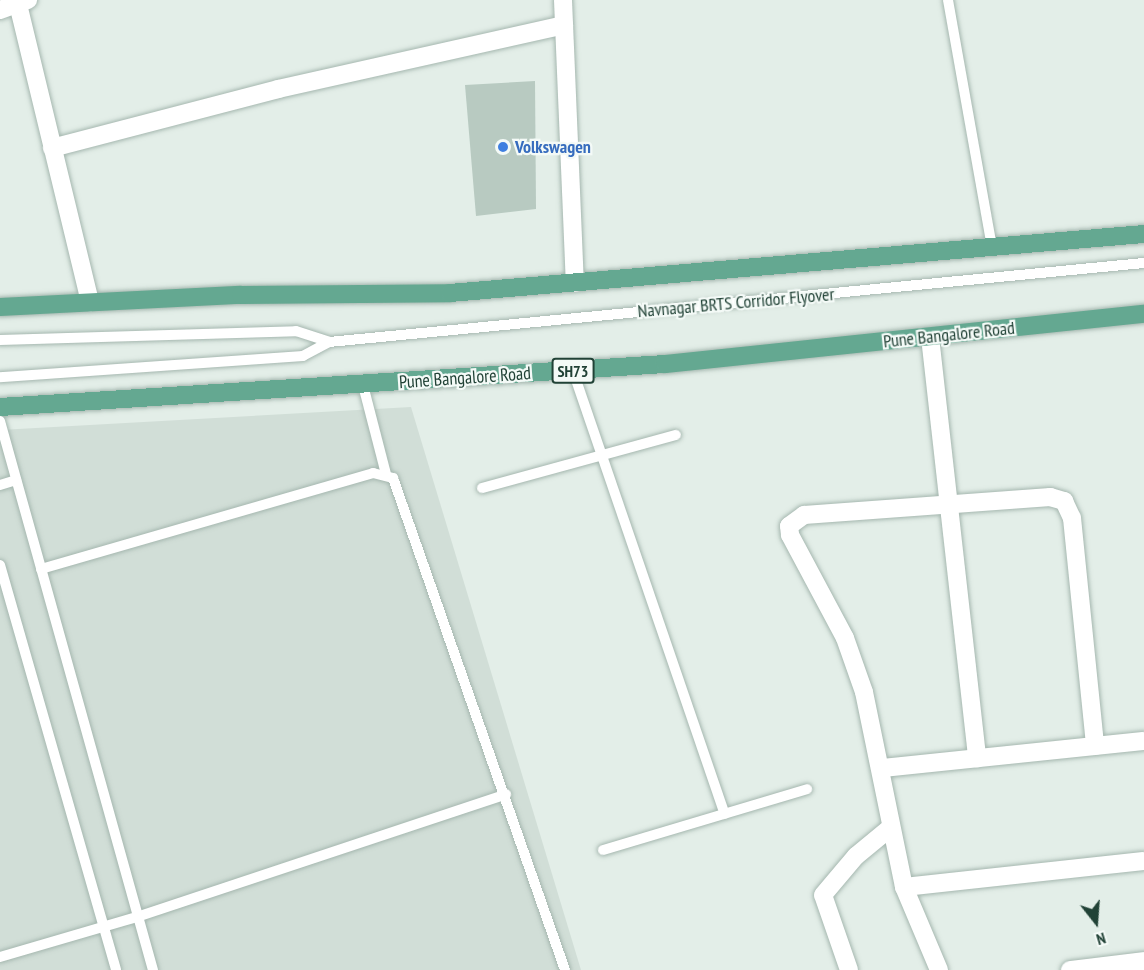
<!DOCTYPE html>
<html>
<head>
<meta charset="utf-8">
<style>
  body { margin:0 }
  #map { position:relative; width:1144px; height:970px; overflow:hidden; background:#e3eee8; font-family:"PT Sans Narrow",sans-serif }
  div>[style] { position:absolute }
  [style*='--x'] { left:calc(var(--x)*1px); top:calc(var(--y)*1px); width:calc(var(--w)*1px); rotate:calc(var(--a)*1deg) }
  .built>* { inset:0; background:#d1ded7 }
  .building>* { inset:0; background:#b8cac1 }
  .roads { filter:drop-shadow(0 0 2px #a5b7af) drop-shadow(0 0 2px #a5b7af) }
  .lane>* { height:10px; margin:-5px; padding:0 5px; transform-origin:5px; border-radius:5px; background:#fff }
  .street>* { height:18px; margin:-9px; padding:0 9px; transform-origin:9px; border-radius:9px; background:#fff }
  .primary>* { height:18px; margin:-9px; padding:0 9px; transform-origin:9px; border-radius:9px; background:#64a891 }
  .dots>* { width:16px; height:16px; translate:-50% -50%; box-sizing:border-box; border:3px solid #f4faf7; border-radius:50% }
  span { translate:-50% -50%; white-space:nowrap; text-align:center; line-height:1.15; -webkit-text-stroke:4.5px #f4faf7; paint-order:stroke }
  .shield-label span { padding:2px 4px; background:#f4faf7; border:2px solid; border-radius:4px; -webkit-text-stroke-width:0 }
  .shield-label { font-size:16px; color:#214236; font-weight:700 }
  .shop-label { font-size:18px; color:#366cbe; font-weight:700 }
  .left { translate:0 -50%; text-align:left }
  .street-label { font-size:18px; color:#214236 }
  .north { position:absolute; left:1066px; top:892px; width:60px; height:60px; -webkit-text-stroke:4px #f4faf7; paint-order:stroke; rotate:163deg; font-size:16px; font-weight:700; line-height:24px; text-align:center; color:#214236 }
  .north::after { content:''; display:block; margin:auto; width:21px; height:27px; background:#214236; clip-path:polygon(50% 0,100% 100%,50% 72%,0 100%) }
</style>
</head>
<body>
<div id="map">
  <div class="built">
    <div style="clip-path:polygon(411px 407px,581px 970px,0 970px,0 430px)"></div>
  </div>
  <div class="building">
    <div style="clip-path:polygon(535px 81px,536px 209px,476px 216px,465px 85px)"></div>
  </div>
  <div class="roads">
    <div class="lane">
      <div style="--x:948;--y:0;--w:252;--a:79.9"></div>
      <div style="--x:0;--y:340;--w:296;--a:-1.7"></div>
      <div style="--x:296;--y:331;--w:35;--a:18"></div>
      <div style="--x:329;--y:342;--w:30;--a:152"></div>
      <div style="--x:303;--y:356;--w:304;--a:176"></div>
      <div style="--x:329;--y:342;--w:819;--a:-5.54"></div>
      <div style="--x:573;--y:371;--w:468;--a:71.1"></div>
      <div style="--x:363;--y:385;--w:92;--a:75.5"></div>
      <div style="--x:0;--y:421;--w:570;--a:74.43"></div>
      <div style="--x:0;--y:485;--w:17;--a:-17"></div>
      <div style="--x:482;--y:488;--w:201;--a:-15.3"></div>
      <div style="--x:0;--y:565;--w:421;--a:74"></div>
      <div style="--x:41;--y:569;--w:346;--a:-16.1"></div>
      <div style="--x:373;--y:473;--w:21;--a:14"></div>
      <div style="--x:393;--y:478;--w:521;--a:70.73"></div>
      <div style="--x:603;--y:850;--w:213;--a:-16.6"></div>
      <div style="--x:0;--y:957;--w:143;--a:-16.3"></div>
      <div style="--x:137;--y:917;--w:389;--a:-18.4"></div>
    </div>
    <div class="street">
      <div style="--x:17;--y:0;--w:311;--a:76.4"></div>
      <div style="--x:563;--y:0;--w:283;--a:87.6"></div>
      <div style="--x:0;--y:10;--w:30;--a:-20"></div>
      <div style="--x:52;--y:148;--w:234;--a:-14.6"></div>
      <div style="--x:278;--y:89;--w:293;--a:-12.6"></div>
      <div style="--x:930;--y:337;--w:424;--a:83.6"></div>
      <div style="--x:882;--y:768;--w:263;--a:-5.9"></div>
      <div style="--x:904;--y:887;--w:241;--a:-6.2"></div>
      <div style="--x:849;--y:970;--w:79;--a:-109.1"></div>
      <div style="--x:823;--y:895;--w:51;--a:-49.8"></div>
      <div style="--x:856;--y:856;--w:44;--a:-39.5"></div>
      <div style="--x:939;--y:970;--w:90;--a:-112.9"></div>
      <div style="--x:904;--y:887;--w:199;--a:-101.6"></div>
      <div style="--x:864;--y:692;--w:57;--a:-109.4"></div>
      <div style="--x:845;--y:638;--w:117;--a:-118.1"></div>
      <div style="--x:790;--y:535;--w:9;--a:-96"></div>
      <div style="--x:789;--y:526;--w:19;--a:-36"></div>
      <div style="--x:804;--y:515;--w:247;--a:-4.2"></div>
      <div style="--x:1050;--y:497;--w:15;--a:16"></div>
      <div style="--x:1064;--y:501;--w:19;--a:65"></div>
      <div style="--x:1072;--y:518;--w:229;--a:84.2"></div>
      <div style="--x:1070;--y:970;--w:75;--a:-6.9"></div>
    </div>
    <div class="primary">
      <div style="--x:0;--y:307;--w:241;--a:-2.9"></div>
      <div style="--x:241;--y:295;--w:209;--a:-0.5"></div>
      <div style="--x:450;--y:293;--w:697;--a:-4.86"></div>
      <div style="--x:0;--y:407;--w:666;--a:-3.7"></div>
      <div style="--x:665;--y:364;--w:482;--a:-6"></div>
    </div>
  </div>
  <div class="dots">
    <div style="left:503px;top:147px;background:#3f7fe0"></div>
  </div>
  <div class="shield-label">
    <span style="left:573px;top:371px">SH73</span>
  </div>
  <div class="shop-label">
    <span class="left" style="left:515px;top:147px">Volkswagen</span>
  </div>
  <div class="street-label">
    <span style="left:736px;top:303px;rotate:-5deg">Navnagar BRTS Corridor Flyover</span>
    <span style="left:949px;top:335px;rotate:-6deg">Pune Bangalore Road</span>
    <span style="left:465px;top:378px;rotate:-4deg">Pune Bangalore Road</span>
  </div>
  <div class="north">N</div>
</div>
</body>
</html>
